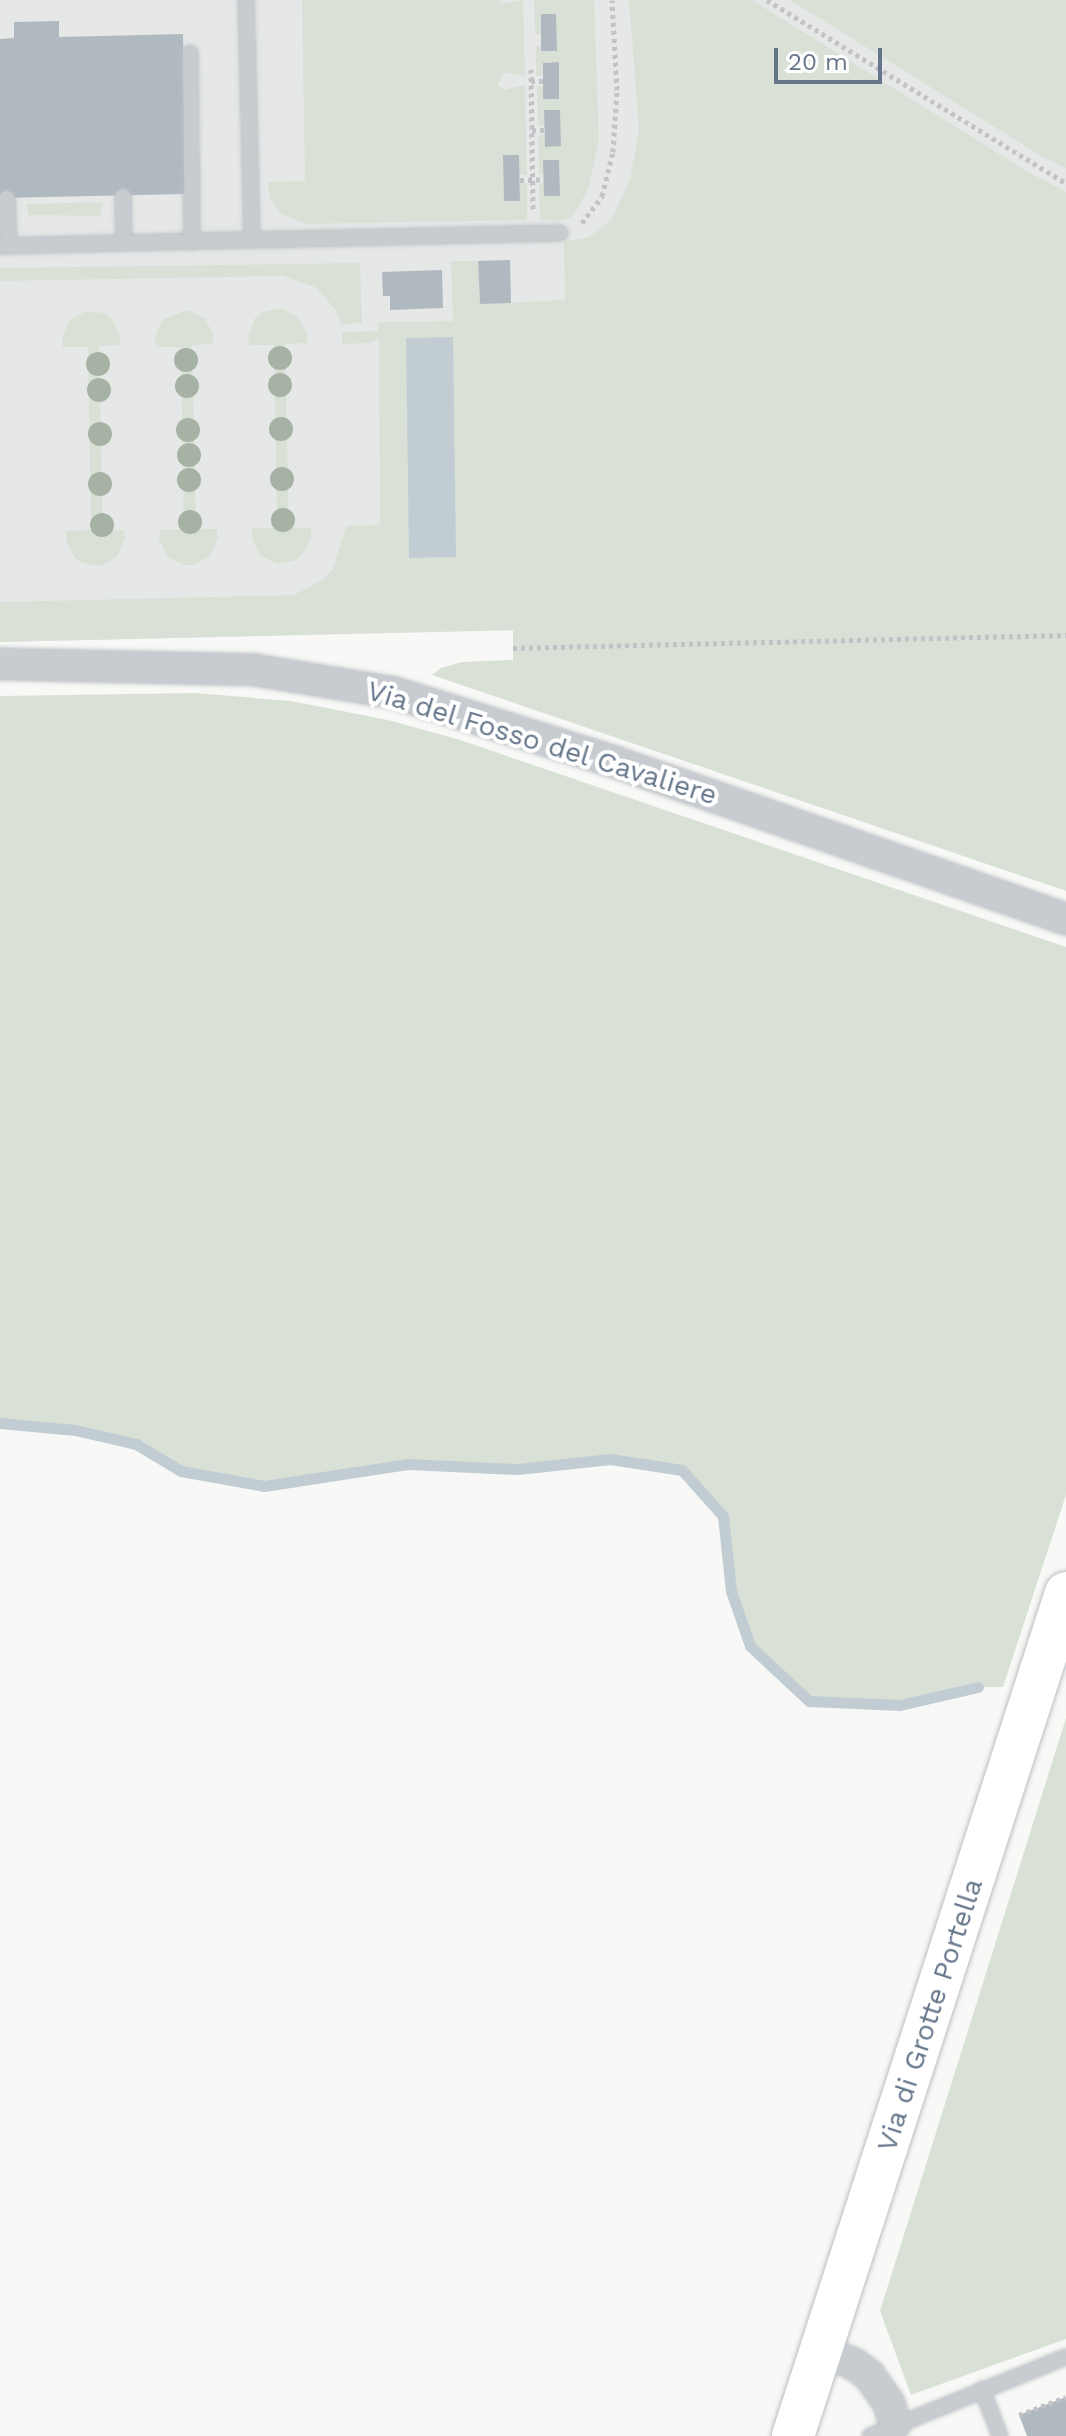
<!DOCTYPE html>
<html>
<head>
<meta charset="utf-8">
<style>
  body { margin:0 }
  #map { position:relative; width:1066px; height:2436px; overflow:hidden; background:#f8f9f6; font-family:"Work Sans",sans-serif }
  div>[style] { position:absolute }
  [style*='--x'] { left:calc(var(--x)*1px); top:calc(var(--y)*1px); width:calc(var(--w)*1px); rotate:calc(var(--a)*1deg) }
  .built>* { inset:0; background:#e6e8e7 }
  .green>* { inset:0; background:#d9e1d6 }
  .water>* { inset:0; background:#c2cdd3 }
  .stream>* { height:11px; margin:-5.5px; padding:0 5.5px; transform-origin:5.5px; border-radius:5.5px; background:#c2cdd3 }
  .building>* { inset:0; background:#b1b9c0 }
  .path>* { height:5px; margin-top:-2.5px; transform-origin:0; background:repeating-linear-gradient(90deg,#c1c3c6 0 4px,transparent 0 8px) }
  .roads { filter:drop-shadow(0 0 2px #babfc4) drop-shadow(0 0 2px #babfc4) }
  .service>* { height:14px; margin:-7px; padding:0 7px; transform-origin:7px; border-radius:7px; background:#c8ccd0 }
  .minor>* { height:30px; margin:-15px; padding:0 15px; transform-origin:15px; border-radius:15px; background:#c8ccd0 }
  .secondary>* { height:42px; margin:-21px; padding:0 21px; transform-origin:21px; border-radius:21px; background:#fff }
  .trees>* { width:24px; height:24px; margin:-12px; border-radius:50%; background:#a6b3a4 }
  span { translate:-50% -50%; white-space:nowrap; text-align:center; line-height:1.15; -webkit-text-stroke:8px #fff; paint-order:stroke }
  .street-label { font-size:28px; color:#65768a }
  .scale { position:absolute; left:774px; top:48px; width:108px; height:36px; box-sizing:border-box; border:4px solid #65768a; border-top:0; padding-left:10px; font-size:24px; line-height:28px; white-space:nowrap; color:#65768a; -webkit-text-stroke:6px #fff; paint-order:stroke }
</style>
</head>
<body>
<div id="map">
  <div class="built">
    <div style="clip-path:polygon(0 0,1066px 0,1066px 618px,0 642px)"></div>
  </div>
  <div class="green">
    <div style="clip-path:polygon(302px 0,500px 0,501px 4px,523px 0,525px 76px,504px 72px,498px 85px,504px 90px,525px 85px,527px 175px,519px 174px,519px 155px,504px 155px,504px 201px,520px 201px,520px 183px,527px 183px,527px 220px,307px 224px,281px 214px,271px 201px,267px 182px,305px 181px)"></div>
    <div style="clip-path:polygon(534px 0,594px 0,599px 140px,589px 186px,579px 207px,571px 217px,563px 220px,540px 220px,539px 183px,544px 183px,544px 196px,560px 195px,559px 160px,544px 160px,544px 174px,539px 175px,538px 135px,545px 135px,545px 147px,561px 146px,560px 110px,544px 110px,544px 126px,538px 126px,537px 86px,543px 86px,544px 99px,559px 99px,558px 62px,543px 63px,543px 76px,536px 76px,536px 46px,541px 46px,541px 51px,557px 50px,556px 15px,541px 15px,541px 35px,535px 34px)"></div>
    <div style="clip-path:polygon(629px 0,752px 0,1030px 173px,1066px 192px,1066px 891px,432px 675px,441px 668px,462px 662px,513px 660px,513px 630px,0 642px,0 602px,294px 595px,324px 579px,333px 569px,346px 526px,380px 525px,379px 339px,370px 343px,342px 344px,342px 332px,378px 331px,378px 322px,453px 321px,451px 261px,478px 261px,480px 304px,565px 300px,564px 242px,589px 237px,611px 220px,630px 180px,639px 129px)"></div>
    <div style="clip-path:polygon(790px 0,1066px 0,1066px 168px,1043px 157px)"></div>
    <div style="clip-path:polygon(103px 202px,100px 216px,28px 215px,27px 204px)"></div>
    <div style="clip-path:polygon(360px 263px,362px 323px,341px 324px,336px 311px,317px 288px,283px 276px,0 281px,0 268px)"></div>
    <div style="clip-path:polygon(281px 308px,297px 316px,307px 333px,307px 343px,285px 344px,289px 528px,311px 528px,311px 537px,308px 546px,296px 560px,277px 564px,260px 555px,252px 538px,252px 528px,277px 528px,274px 345px,249px 345px,248px 336px,255px 318px,262px 312px)"></div>
    <div style="clip-path:polygon(187px 310px,205px 318px,213px 335px,213px 344px,192px 345px,196px 529px,217px 529px,218px 539px,210px 556px,193px 565px,184px 565px,168px 557px,159px 540px,160px 530px,184px 529px,181px 347px,156px 347px,155px 337px,162px 320px)"></div>
    <div style="clip-path:polygon(85px 311px,104px 313px,111px 318px,120px 335px,120px 345px,99px 346px,103px 530px,124px 530px,125px 539px,117px 557px,100px 566px,82px 563px,74px 557px,66px 540px,66px 531px,91px 530px,88px 347px,63px 347px,62px 338px,69px 321px)"></div>
    <div style="clip-path:polygon(195px 693px,291px 701px,388px 720px,457px 739px,1066px 947px,1066px 1495px,1003px 1687px,978px 1687px,900px 1705px,809px 1701px,750px 1646px,731px 1591px,723px 1516px,682px 1470px,610px 1459px,518px 1469px,407px 1464px,264px 1486px,181px 1471px,136px 1444px,74px 1430px,0 1423px,0 696px)"></div>
    <div style="clip-path:polygon(1066px 1718px,1066px 2339px,911px 2395px,880px 2311px)"></div>
  </div>
  <div class="water">
    <div style="clip-path:polygon(453px 337px,456px 557px,409px 558px,406px 338px)"></div>
  </div>
  <div class="stream">
    <div style="--x:0;--y:1423;--w:75;--a:5.3"></div>
    <div style="--x:75;--y:1430;--w:63;--a:12.9"></div>
    <div style="--x:136;--y:1444;--w:52;--a:31"></div>
    <div style="--x:181;--y:1471;--w:84;--a:10.2"></div>
    <div style="--x:264;--y:1486;--w:145;--a:-8.7"></div>
    <div style="--x:407;--y:1464;--w:111;--a:2.6"></div>
    <div style="--x:518;--y:1469;--w:93;--a:-6.2"></div>
    <div style="--x:610;--y:1459;--w:73;--a:8.7"></div>
    <div style="--x:682;--y:1470;--w:62;--a:48.3"></div>
    <div style="--x:723;--y:1516;--w:75;--a:83.9"></div>
    <div style="--x:731;--y:1591;--w:58;--a:70.9"></div>
    <div style="--x:750;--y:1646;--w:81;--a:43"></div>
    <div style="--x:809;--y:1701;--w:91;--a:2.5"></div>
    <div style="--x:900;--y:1705;--w:80;--a:-13"></div>
  </div>
  <div class="building">
    <div style="clip-path:polygon(541px 14px,556px 14px,557px 51px,541px 51px)"></div>
    <div style="clip-path:polygon(59px 21px,59px 37px,183px 34px,186px 194px,0 198px,0 39px,14px 38px,14px 22px)"></div>
    <div style="clip-path:polygon(559px 62px,559px 99px,543px 99px,543px 63px)"></div>
    <div style="clip-path:polygon(544px 110px,560px 110px,561px 146px,545px 147px)"></div>
    <div style="clip-path:polygon(503px 155px,519px 155px,520px 201px,504px 201px)"></div>
    <div style="clip-path:polygon(543px 160px,559px 160px,560px 196px,544px 196px)"></div>
    <div style="clip-path:polygon(510px 260px,511px 303px,480px 304px,478px 261px)"></div>
    <div style="clip-path:polygon(442px 270px,443px 308px,390px 310px,390px 296px,383px 296px,382px 272px)"></div>
    <div style="clip-path:polygon(1066px 2397px,1066px 2436px,1027px 2436px,1019px 2415px)"></div>
  </div>
  <div class="path">
    <div style="--x:767;--y:0;--w:351;--a:31.5"></div>
    <div style="--x:531;--y:69;--w:142;--a:89.2"></div>
    <div style="--x:531;--y:81;--w:12;--a:0"></div>
    <div style="--x:532;--y:130;--w:13;--a:0"></div>
    <div style="--x:520;--y:180;--w:24;--a:-2"></div>
    <div style="--x:582;--y:223;--w:34;--a:-53"></div>
    <div style="--x:602;--y:196;--w:45;--a:-76"></div>
    <div style="--x:613;--y:152;--w:62;--a:-86.3"></div>
    <div style="--x:617;--y:90;--w:90;--a:-93.2"></div>
    <div style="--x:513;--y:648;--w:553;--a:-1.35"></div>
    <div style="--x:1019;--y:2415;--w:50;--a:-21"></div>
  </div>
  <div class="roads">
    <div class="service">
      <div style="--x:190;--y:53;--w:189;--a:89.4"></div>
      <div style="--x:123;--y:196;--w:47;--a:88.8"></div>
      <div style="--x:7;--y:198;--w:48;--a:87.6"></div>
      <div style="--x:252;--y:240;--w:308;--a:-1.3"></div>
      <div style="--x:0;--y:246;--w:252;--a:-1.4"></div>
      <div style="--x:252;--y:240;--w:240;--a:-91.4"></div>
      <div style="--x:982;--y:2389;--w:50;--a:69"></div>
      <div style="--x:870;--y:2436;--w:211;--a:-22"></div>
    </div>
    <div class="minor">
      <div style="--x:0;--y:664;--w:255;--a:1.3"></div>
      <div style="--x:255;--y:670;--w:142;--a:9.3"></div>
      <div style="--x:395;--y:693;--w:231;--a:17.4"></div>
      <div style="--x:615;--y:762;--w:478;--a:19.2"></div>
      <div style="--x:822;--y:2351;--w:35;--a:22"></div>
      <div style="--x:854;--y:2364;--w:19;--a:36"></div>
      <div style="--x:869;--y:2375;--w:35;--a:55"></div>
      <div style="--x:889;--y:2404;--w:21;--a:73"></div>
    </div>
    <div class="secondary">
      <div style="--x:793;--y:2436;--w:886;--a:-72.06"></div>
    </div>
  </div>
  <div class="trees">
    <div style="left:280px;top:358px"></div>
    <div style="left:186px;top:360px"></div>
    <div style="left:98px;top:364px"></div>
    <div style="left:280px;top:385px"></div>
    <div style="left:187px;top:386px"></div>
    <div style="left:99px;top:390px"></div>
    <div style="left:281px;top:429px"></div>
    <div style="left:188px;top:430px"></div>
    <div style="left:100px;top:434px"></div>
    <div style="left:189px;top:455px"></div>
    <div style="left:282px;top:479px"></div>
    <div style="left:189px;top:480px"></div>
    <div style="left:100px;top:484px"></div>
    <div style="left:283px;top:520px"></div>
    <div style="left:190px;top:522px"></div>
    <div style="left:102px;top:525px"></div>
  </div>
  <div class="street-label">
    <span style="left:542px;top:743px;rotate:17deg">Via del Fosso del Cavaliere</span>
    <span style="left:930px;top:2015px;rotate:-72deg">Via di Grotte Portella</span>
  </div>
  <div class="scale">20 m</div>
</div>
</body>
</html>
